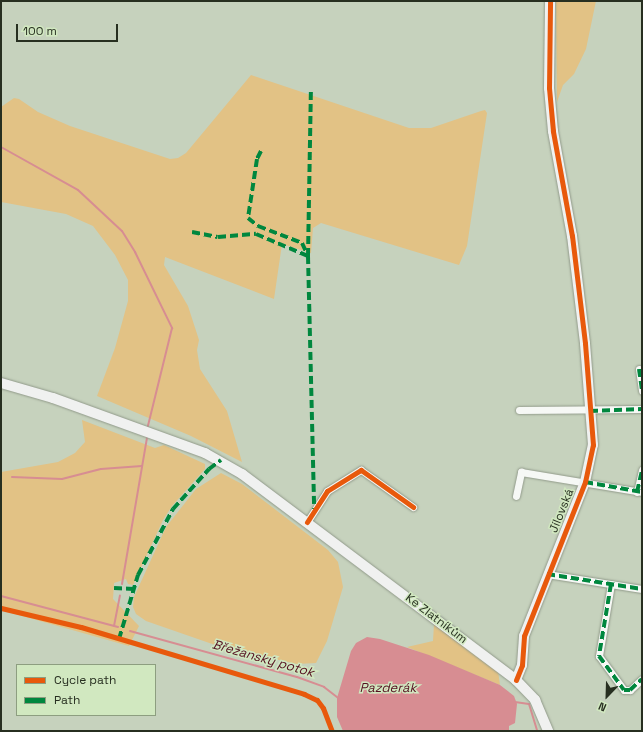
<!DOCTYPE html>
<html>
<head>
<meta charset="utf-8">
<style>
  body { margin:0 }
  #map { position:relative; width:643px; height:732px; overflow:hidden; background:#c6d2bd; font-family:"Space Grotesk",sans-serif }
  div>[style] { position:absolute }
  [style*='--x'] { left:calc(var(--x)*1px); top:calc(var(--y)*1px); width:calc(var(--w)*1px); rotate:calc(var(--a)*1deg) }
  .green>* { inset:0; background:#e2c285 }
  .water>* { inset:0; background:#d78d92 }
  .stream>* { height:2px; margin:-1px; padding:0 1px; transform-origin:1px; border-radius:1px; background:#d78d92 }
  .roads { filter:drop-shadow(0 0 1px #919a8a) drop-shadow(0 0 1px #919a8a) }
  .street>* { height:7px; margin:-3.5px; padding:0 3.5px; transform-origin:3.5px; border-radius:3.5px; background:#f6f8f5 }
  .secondary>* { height:10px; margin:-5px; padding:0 5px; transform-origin:5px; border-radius:5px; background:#f0f1f0 }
  .quiet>* { height:4px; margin-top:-2px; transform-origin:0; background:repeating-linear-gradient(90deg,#00873e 0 8px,transparent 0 12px) }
  .cycleway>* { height:5px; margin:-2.5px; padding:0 2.5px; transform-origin:2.5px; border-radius:2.5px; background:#e8590c }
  span { translate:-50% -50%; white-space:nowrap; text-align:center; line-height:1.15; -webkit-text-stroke:3px #d1e8c0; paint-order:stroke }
  .street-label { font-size:12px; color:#272f20 }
  .water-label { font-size:13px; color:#550f20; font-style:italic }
  .frame { position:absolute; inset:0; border:2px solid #272f20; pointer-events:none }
  .legend { position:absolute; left:16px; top:664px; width:140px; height:52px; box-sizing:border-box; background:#d1e8c0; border:1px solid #8d9e80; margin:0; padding:5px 7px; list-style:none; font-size:12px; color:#272f20 }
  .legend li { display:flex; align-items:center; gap:8px; height:20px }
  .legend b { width:20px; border:1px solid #8d9e80 }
  .north { position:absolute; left:587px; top:676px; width:40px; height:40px; -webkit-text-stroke:3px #d1e8c0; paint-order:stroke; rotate:203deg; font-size:11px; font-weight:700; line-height:16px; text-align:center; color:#272f20 }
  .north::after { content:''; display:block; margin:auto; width:14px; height:18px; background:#272f20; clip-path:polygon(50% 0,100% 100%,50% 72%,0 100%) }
  .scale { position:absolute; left:16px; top:24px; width:102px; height:18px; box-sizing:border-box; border:2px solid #272f20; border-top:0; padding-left:5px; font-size:12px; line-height:14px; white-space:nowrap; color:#272f20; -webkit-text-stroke:3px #d1e8c0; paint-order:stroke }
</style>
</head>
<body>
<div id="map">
  <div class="green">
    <div style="clip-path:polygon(556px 1px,596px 1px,586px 49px,574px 74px,563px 85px,557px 102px)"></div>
    <div style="clip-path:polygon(251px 75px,409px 128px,431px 128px,481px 111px,485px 110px,487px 113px,467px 246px,459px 265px,321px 223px,313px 228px,311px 253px,282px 244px,274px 299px,165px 257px,164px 265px,188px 306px,199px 340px,197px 350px,200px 369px,227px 411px,242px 462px,191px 436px,97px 396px,115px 348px,128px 301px,128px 280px,115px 255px,93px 226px,66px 214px,1px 202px,1px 107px,14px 98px,19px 99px,38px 112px,70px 126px,170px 159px,178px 158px,186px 153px)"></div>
    <div style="clip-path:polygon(82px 420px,155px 448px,164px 445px,205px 464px,205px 469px,172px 506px,163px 520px,133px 585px,128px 584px,126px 579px,114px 583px,113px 599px,139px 626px,129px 646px,1px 610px,1px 472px,58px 462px,75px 453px,85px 442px)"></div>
    <div style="clip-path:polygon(221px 473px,242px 484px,328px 550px,338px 562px,343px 587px,327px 641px,316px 663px,297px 664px,247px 653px,241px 648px,218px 646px,146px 621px,136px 614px,133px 607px,134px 597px,166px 527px,196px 489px)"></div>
    <div style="clip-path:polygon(434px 624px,498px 671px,500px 685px,407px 647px,433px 641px)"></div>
  </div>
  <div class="water">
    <div style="clip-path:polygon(367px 637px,380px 639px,429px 655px,500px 685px,514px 696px,517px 704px,515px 723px,509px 726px,509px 731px,343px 731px,337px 717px,337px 698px,351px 651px,356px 643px)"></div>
  </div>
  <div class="stream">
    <div style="--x:1;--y:147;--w:88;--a:29.2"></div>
    <div style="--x:78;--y:190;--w:60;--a:43"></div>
    <div style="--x:122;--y:231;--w:25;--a:58"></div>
    <div style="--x:135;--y:252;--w:85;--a:64"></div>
    <div style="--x:172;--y:328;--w:101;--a:103.8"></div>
    <div style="--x:12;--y:477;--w:50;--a:2.3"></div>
    <div style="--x:62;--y:479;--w:40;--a:-14.4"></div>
    <div style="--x:101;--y:469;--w:41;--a:-4.2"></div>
    <div style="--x:122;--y:584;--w:149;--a:-80.3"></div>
    <div style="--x:1;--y:596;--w:121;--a:14.8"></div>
    <div style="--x:114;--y:626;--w:31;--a:-79"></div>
    <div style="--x:130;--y:631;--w:173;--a:15.4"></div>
    <div style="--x:297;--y:677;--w:29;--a:20"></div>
    <div style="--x:324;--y:687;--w:18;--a:38"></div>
    <div style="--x:515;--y:702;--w:14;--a:8"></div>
    <div style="--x:529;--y:704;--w:28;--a:73"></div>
  </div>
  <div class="roads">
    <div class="street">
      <div style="--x:639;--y:369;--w:22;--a:82"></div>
      <div style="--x:519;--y:410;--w:123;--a:-0.5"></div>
      <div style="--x:637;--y:492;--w:23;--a:-77"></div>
      <div style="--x:516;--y:496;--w:25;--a:-78"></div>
      <div style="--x:521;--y:472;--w:123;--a:9.4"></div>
      <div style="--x:307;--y:522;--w:37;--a:-57"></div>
      <div style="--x:327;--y:491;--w:40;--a:-32"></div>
      <div style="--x:361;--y:470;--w:64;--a:35.4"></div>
      <div style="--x:547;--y:574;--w:96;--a:9"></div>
      <div style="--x:611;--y:584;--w:73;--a:99.5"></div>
      <div style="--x:599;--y:656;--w:42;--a:53.7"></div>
      <div style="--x:624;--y:690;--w:6;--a:0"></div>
      <div style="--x:630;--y:690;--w:16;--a:-43"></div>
    </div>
    <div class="secondary">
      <div style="--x:1;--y:383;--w:54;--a:16.1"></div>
      <div style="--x:53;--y:398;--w:162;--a:19.9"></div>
      <div style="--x:205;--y:453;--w:43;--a:29.6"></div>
      <div style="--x:242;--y:474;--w:343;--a:36.9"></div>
      <div style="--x:516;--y:680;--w:28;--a:46"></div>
      <div style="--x:535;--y:700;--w:34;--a:67"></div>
      <div style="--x:516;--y:680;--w:16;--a:-68"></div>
      <div style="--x:522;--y:665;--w:29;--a:-86"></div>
      <div style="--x:524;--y:636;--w:166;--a:-68.4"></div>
      <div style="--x:585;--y:482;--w:38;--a:-78"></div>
      <div style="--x:593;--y:445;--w:102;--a:-94.5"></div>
      <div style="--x:585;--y:343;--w:108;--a:-96.9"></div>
      <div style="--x:572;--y:236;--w:107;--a:-100.3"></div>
      <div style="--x:553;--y:131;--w:43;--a:-95.3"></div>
      <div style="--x:549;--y:88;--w:87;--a:-89.3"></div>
    </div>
  </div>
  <div class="quiet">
    <div style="--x:261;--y:151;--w:9;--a:117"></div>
    <div style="--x:257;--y:159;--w:60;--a:98.7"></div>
    <div style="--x:248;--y:218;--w:13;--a:39"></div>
    <div style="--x:258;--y:226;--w:47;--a:21.1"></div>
    <div style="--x:302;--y:243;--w:14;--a:65"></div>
    <div style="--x:308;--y:256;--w:253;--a:88.6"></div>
    <div style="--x:192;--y:232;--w:26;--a:11"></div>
    <div style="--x:218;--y:237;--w:38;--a:-5"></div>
    <div style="--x:256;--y:234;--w:56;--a:22.9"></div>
    <div style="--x:308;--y:256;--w:167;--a:-89"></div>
    <div style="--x:639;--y:369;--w:22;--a:82"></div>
    <div style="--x:590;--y:411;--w:52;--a:-2.2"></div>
    <div style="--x:585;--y:482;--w:58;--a:10"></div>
    <div style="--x:637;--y:492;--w:23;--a:-77"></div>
    <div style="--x:547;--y:574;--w:96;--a:9"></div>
    <div style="--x:611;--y:584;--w:73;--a:99.5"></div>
    <div style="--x:599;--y:656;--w:42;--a:53.7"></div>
    <div style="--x:624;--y:690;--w:6;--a:0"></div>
    <div style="--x:630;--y:690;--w:16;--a:-43"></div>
    <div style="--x:114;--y:588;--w:20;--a:3"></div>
    <div style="--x:119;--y:639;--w:67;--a:-73.5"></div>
    <div style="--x:138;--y:575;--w:75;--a:-62.1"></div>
    <div style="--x:173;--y:509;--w:54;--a:-48"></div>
    <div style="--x:209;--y:469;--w:15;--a:-37"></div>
  </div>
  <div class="cycleway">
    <div style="--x:307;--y:522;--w:37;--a:-57"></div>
    <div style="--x:327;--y:491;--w:40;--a:-32"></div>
    <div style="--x:361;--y:470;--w:64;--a:35.4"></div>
    <div style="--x:1;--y:608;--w:82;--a:13.4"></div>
    <div style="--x:81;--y:627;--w:233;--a:16.7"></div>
    <div style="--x:304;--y:694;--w:14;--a:25"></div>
    <div style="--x:317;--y:700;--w:10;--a:53"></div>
    <div style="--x:323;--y:708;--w:25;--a:69"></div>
    <div style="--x:516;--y:680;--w:16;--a:-68"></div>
    <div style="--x:522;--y:665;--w:29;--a:-86"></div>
    <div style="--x:524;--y:636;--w:166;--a:-68.4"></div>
    <div style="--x:585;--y:482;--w:38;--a:-78"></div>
    <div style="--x:593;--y:445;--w:102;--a:-94.5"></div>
    <div style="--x:585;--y:343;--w:108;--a:-96.9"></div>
    <div style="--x:572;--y:236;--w:107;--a:-100.3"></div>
    <div style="--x:553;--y:131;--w:43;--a:-95.3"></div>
    <div style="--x:549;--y:88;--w:87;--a:-89.3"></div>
  </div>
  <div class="street-label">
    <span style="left:562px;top:511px;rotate:-68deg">Jílovská</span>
    <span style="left:436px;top:619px;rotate:37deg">Ke Zlatníkům</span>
  </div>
  <div class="water-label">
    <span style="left:263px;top:659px;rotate:16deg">Břežanský potok</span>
    <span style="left:388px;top:688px">Pazderák</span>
  </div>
  <div class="frame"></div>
  <ul class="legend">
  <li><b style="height:5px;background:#e8590c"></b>Cycle path</li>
  <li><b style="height:5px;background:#00873e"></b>Path</li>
  </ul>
  <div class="north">N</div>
  <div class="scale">100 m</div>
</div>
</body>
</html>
